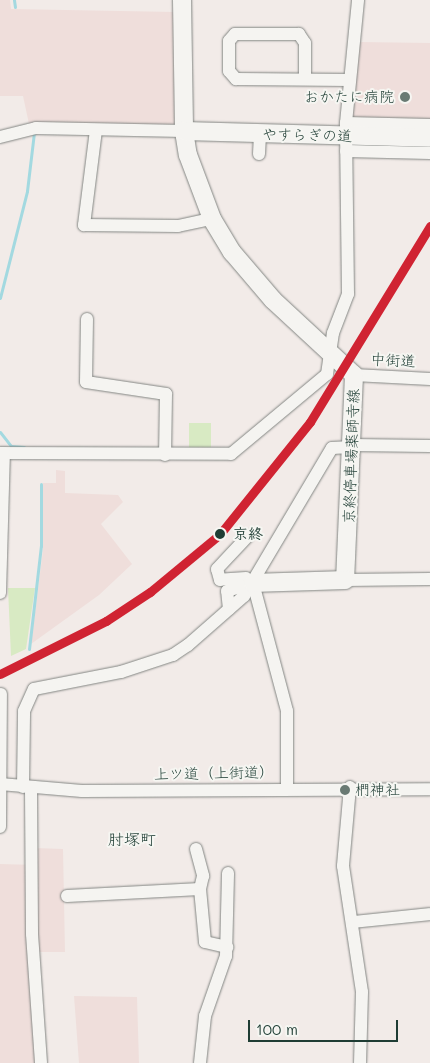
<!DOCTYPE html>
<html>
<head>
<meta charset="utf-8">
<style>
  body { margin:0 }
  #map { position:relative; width:430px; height:1063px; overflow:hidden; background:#f2ebe8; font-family:Mali,"Klee One",sans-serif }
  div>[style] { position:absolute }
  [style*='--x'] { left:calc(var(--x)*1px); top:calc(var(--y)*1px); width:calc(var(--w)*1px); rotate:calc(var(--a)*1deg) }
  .built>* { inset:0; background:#efdedb }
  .green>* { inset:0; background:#d8eac3 }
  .stream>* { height:3px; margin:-1.5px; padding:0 1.5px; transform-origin:1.5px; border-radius:1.5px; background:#a3d9e0 }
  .roads { filter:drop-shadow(0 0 1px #838683) drop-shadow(0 0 1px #838683) }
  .street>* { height:12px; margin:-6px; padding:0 6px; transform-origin:6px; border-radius:6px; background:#f5f4f1 }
  .secondary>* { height:18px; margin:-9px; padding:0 9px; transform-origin:9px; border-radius:9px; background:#f5f4f1 }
  .rail-1>* { height:9px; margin:-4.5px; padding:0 4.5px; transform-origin:4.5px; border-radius:4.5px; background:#d02332 }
  .dots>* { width:14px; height:14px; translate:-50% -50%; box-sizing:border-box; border:2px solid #f6f6f2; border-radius:50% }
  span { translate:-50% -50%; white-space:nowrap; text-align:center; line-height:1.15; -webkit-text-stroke:4px #f6f6f2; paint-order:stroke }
  .poi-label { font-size:15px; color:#1f3d34 }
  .right { translate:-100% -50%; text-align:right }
  .left { translate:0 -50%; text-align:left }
  .street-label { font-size:15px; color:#1f3d34 }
  .stop-label { font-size:15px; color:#1f3d34; font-weight:700 }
  .neighbourhood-label { font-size:16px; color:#1f3d34 }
  .scale { position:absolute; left:248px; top:1020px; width:150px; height:22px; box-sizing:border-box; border:2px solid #1f3d34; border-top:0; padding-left:6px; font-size:15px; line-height:18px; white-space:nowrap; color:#1f3d34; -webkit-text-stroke:4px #f6f6f2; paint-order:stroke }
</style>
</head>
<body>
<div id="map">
  <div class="built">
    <div style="clip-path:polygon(0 0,10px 0,11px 9px,175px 12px,178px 128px,29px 124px,23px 96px,0 96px)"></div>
    <div style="clip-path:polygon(359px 42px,430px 43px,430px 122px,351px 119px)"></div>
    <div style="clip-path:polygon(56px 470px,65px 471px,65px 493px,118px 495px,123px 502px,101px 524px,132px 564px,99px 595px,31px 644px,43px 550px,43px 483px,56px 483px)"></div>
    <div style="clip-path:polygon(35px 848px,63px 849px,65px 952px,30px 952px,38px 1063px,0 1063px,0 864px,35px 865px)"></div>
    <div style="clip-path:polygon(74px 996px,137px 997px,139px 1063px,79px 1063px)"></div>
  </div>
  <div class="green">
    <div style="clip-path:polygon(189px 423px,211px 423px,211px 452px,189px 452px)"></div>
    <div style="clip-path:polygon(8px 588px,35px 588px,26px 649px,11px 656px)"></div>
  </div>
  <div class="stream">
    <div style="--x:14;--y:0;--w:7;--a:82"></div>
    <div style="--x:0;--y:298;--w:110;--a:-75.8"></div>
    <div style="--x:27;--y:191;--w:59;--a:-83.2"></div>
    <div style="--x:0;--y:432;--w:18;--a:52"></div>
    <div style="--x:11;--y:446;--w:13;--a:4"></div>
    <div style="--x:29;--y:649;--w:104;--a:-83.4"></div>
    <div style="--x:41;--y:546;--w:62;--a:-90"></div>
  </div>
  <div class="roads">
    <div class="street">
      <div style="--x:305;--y:79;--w:36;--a:-90"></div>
      <div style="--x:305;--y:43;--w:11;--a:-124"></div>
      <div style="--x:299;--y:34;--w:64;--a:180"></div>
      <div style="--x:235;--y:34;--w:9;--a:131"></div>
      <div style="--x:229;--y:41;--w:30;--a:90"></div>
      <div style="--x:229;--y:71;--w:11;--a:49"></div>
      <div style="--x:236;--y:79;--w:114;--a:0.5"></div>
      <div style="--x:346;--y:123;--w:84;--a:1.4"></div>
      <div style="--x:96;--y:130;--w:96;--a:97.2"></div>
      <div style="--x:84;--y:225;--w:94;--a:0.6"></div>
      <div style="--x:178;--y:226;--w:35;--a:-12"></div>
      <div style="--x:0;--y:137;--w:37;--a:-14"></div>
      <div style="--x:36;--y:128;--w:148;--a:1.2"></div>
      <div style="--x:346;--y:151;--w:84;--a:1.4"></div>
      <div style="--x:259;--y:154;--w:19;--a:-87"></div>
      <div style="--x:87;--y:319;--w:63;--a:90.9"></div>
      <div style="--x:86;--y:382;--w:81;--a:8.5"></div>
      <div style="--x:166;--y:394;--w:61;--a:90.9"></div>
      <div style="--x:354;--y:375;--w:76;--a:3"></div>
      <div style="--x:352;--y:445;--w:78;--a:0.7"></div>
      <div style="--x:0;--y:453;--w:231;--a:0.2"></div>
      <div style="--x:231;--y:454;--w:125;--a:-39.8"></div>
      <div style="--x:327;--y:374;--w:41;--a:-81.7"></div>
      <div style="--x:333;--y:333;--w:42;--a:-69"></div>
      <div style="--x:348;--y:294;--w:171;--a:-90.7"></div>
      <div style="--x:346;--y:123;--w:124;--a:-84.4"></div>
      <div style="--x:246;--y:578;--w:26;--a:176"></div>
      <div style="--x:220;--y:580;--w:11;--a:-105"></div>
      <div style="--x:217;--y:569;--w:45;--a:-46.8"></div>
      <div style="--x:345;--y:580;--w:85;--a:-0.7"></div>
      <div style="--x:0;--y:593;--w:140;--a:-88.4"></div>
      <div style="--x:229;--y:609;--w:18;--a:-96"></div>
      <div style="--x:227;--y:591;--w:27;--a:-17"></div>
      <div style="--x:253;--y:583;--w:132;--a:75.1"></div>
      <div style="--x:287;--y:711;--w:77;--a:90"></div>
      <div style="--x:0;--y:784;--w:82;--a:4.9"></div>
      <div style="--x:82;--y:791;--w:348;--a:-0.3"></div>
      <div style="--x:23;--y:787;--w:76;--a:-89.2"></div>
      <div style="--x:24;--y:711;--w:24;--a:-66"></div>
      <div style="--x:34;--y:689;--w:89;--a:-11.1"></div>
      <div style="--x:121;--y:672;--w:55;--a:-18.1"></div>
      <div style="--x:173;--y:655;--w:18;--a:-34"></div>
      <div style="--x:188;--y:645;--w:74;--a:-41.2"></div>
      <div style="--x:244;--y:596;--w:172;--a:-59.3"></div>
      <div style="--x:332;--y:448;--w:19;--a:-3"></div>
      <div style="--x:350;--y:787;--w:79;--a:95.1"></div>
      <div style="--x:343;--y:866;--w:127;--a:81.4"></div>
      <div style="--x:362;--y:992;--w:71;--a:91.6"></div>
      <div style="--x:31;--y:789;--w:145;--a:89.6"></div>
      <div style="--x:32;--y:934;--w:129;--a:86"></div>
      <div style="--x:0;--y:827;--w:133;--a:-89.6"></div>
      <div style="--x:196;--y:849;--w:28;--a:75"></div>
      <div style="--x:203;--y:876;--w:13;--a:103"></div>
      <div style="--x:67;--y:896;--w:133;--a:-3"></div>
      <div style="--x:200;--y:889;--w:53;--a:84.6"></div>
      <div style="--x:205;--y:942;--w:23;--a:13"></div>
      <div style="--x:353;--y:922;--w:77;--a:-5.9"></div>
      <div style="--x:200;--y:1063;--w:47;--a:-83.9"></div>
      <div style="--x:205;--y:1016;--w:64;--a:-70.7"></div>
      <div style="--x:226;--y:956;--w:83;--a:-88.6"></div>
    </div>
    <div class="secondary">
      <div style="--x:182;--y:0;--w:131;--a:89.1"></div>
      <div style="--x:184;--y:131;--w:24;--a:81"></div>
      <div style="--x:188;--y:155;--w:68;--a:69.4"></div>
      <div style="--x:212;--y:219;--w:39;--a:59"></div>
      <div style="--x:232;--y:252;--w:63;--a:49.5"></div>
      <div style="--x:273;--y:300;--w:110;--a:42.8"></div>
      <div style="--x:354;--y:375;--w:205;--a:92.5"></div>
      <div style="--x:345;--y:580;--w:92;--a:178.1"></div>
      <div style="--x:184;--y:131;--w:246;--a:1.6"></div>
    </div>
  </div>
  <div class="rail-1">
    <div style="--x:0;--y:674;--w:119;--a:-26.6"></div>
    <div style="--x:106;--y:621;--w:53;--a:-33.4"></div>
    <div style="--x:150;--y:592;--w:91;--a:-39.6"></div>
    <div style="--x:220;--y:534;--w:144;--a:-51.2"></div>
    <div style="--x:310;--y:422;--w:230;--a:-58.5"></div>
  </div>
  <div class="dots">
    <div style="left:405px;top:97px;background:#697a73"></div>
    <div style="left:220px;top:534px;background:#1f3d34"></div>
    <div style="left:345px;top:790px;background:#697a73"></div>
  </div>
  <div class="poi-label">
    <span class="right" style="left:394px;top:97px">おかたに病院</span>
    <span class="left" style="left:355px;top:790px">椚神社</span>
  </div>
  <div class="street-label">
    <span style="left:307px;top:135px;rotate:1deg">やすらぎの道</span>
    <span style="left:393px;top:360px;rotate:3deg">中街道</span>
    <span style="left:351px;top:456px;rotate:-88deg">京終停車場薬師寺線</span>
    <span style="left:214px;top:773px;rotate:-1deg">上ツ道（上街道）</span>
  </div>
  <div class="stop-label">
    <span class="left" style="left:233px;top:534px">京終</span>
  </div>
  <div class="neighbourhood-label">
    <span style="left:132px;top:839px">肘塚町</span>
  </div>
  <div class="scale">100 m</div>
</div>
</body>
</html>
